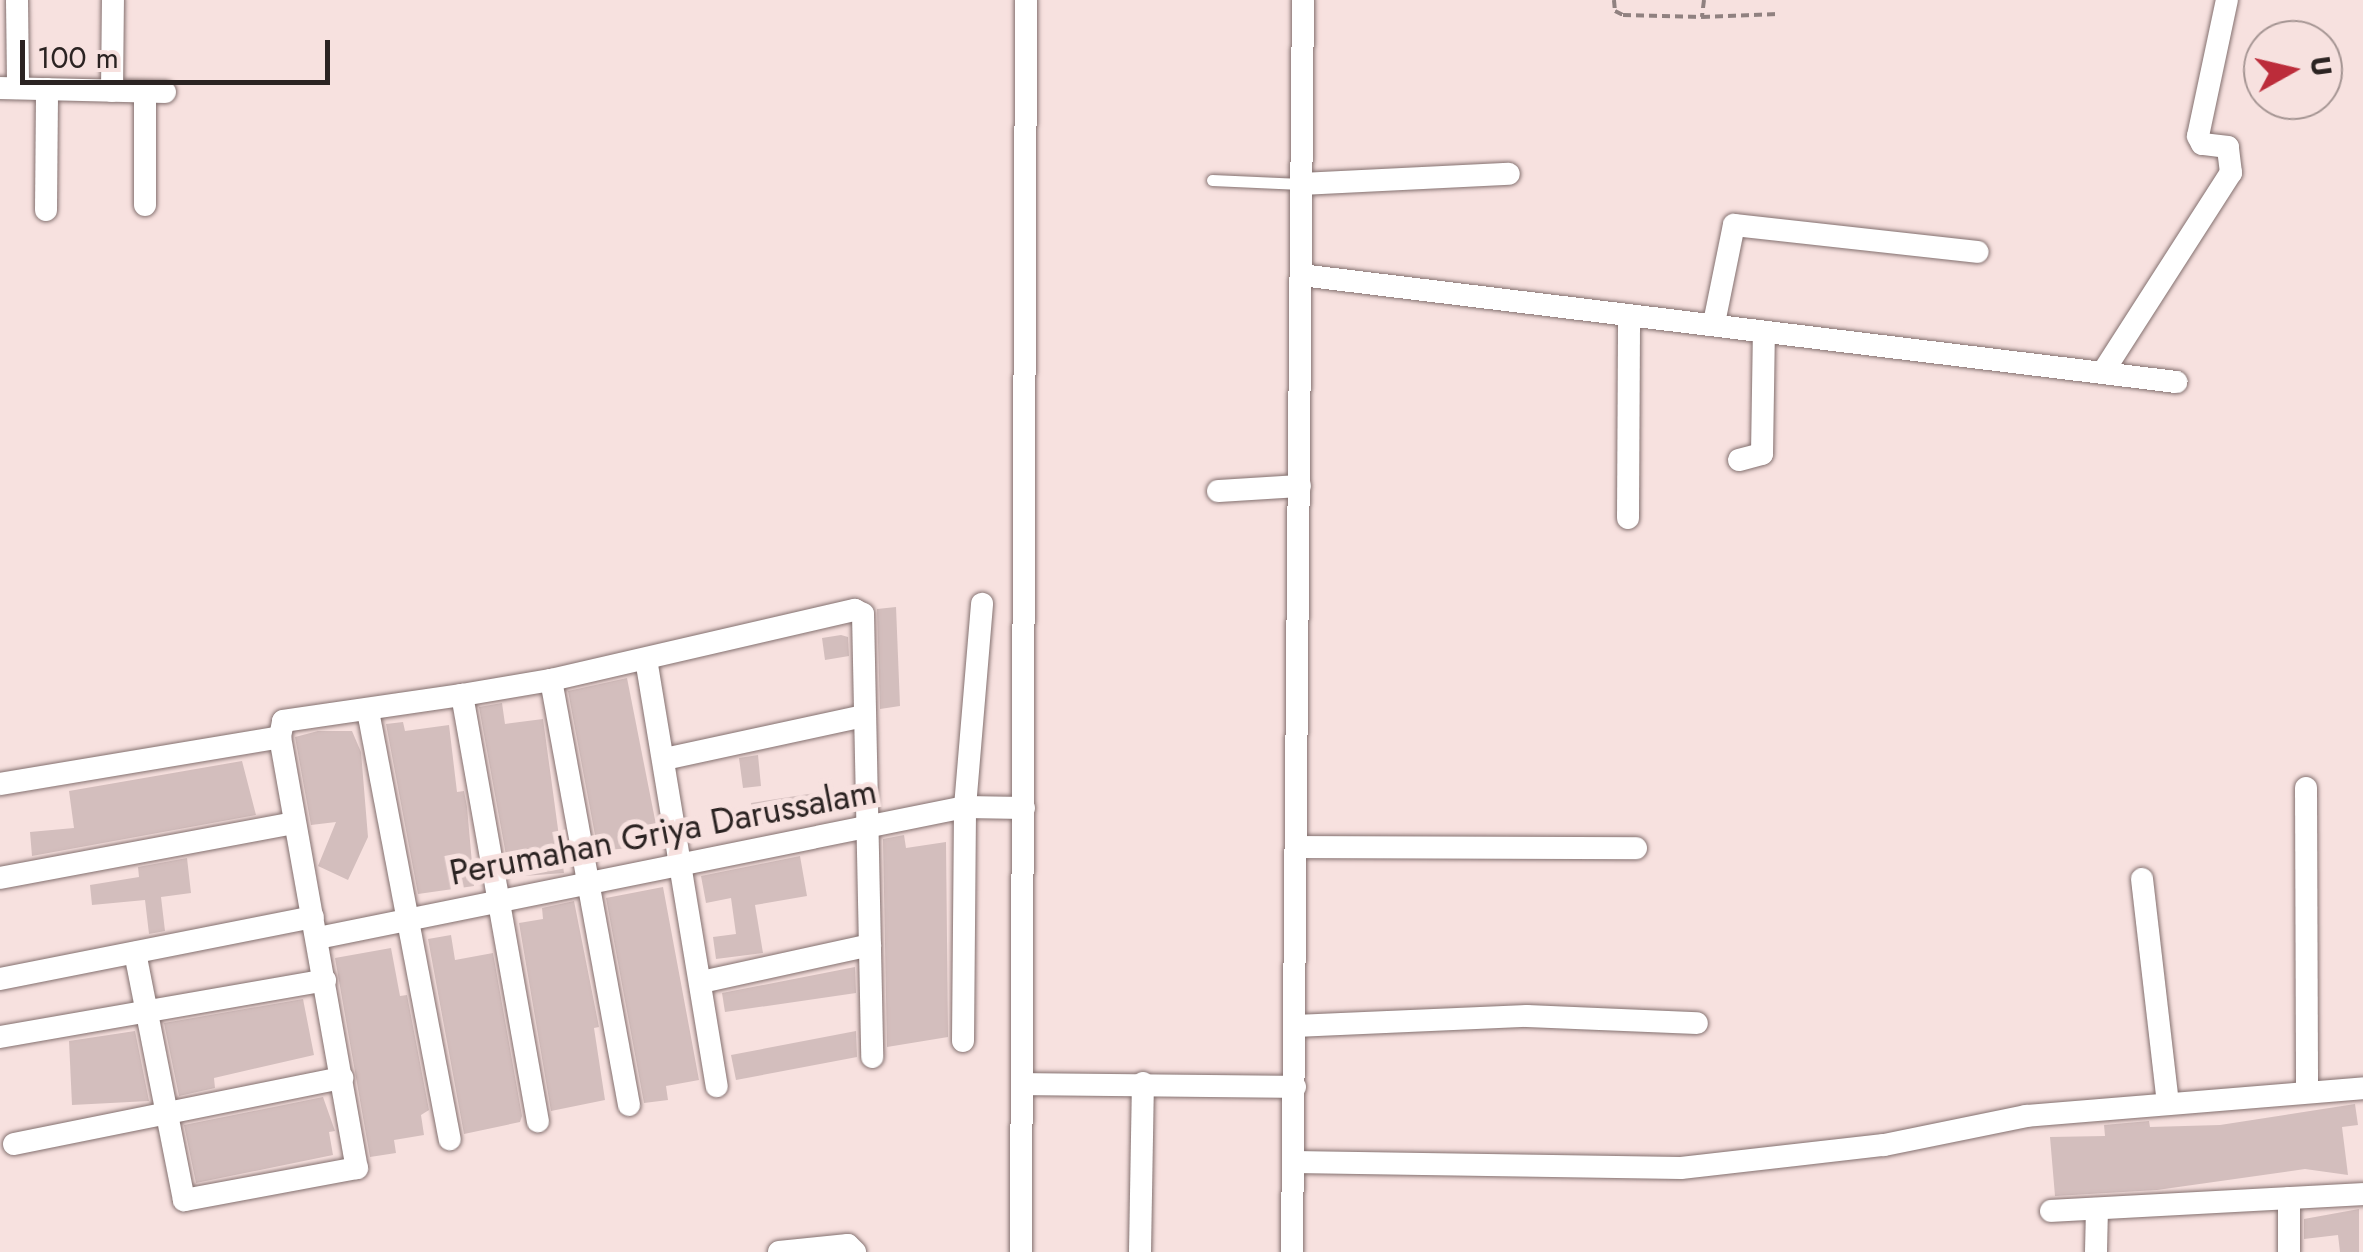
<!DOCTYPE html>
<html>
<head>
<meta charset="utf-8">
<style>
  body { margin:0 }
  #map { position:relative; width:2363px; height:1252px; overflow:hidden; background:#f7e1df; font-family:Jost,sans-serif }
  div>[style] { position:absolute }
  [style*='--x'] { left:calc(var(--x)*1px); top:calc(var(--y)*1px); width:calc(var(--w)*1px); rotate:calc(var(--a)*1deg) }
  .building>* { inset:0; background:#d3bebd }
  .path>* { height:4px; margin-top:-2px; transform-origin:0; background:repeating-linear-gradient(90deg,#908180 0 8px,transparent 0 13px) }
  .roads { filter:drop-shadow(0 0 2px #83706f) drop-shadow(0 0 2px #83706f) }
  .service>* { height:11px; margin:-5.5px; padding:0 5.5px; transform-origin:5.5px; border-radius:5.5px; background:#fff }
  .minor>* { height:22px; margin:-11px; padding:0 11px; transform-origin:11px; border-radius:11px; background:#fff }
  span { translate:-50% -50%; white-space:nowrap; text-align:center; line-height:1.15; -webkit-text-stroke:10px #f7e1df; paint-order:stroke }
  .street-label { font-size:35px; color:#2b2322 }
  .north { position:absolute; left:2243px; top:20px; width:100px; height:100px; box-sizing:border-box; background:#f7e1df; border:2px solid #a59593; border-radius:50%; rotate:82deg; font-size:28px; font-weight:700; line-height:40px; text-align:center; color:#2b2322 }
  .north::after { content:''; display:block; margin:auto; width:35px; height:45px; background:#bc2c3a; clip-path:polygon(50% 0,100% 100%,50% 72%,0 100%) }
  .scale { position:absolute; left:20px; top:40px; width:310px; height:45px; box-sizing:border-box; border:5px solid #2b2322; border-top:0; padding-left:12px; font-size:30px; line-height:35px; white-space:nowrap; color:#2b2322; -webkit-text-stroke:8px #f7e1df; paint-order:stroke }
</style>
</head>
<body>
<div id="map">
  <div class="building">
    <div style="clip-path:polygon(896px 607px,900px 706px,880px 709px,877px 609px)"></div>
    <div style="clip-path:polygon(841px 635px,848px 637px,849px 656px,825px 660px,822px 638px)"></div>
    <div style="clip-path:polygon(627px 678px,660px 845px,598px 851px,568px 691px)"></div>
    <div style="clip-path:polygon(502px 703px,505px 724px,543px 719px,564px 873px,510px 877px,479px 707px)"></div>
    <div style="clip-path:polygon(403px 722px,405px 731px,449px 725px,457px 792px,464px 791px,467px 807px,474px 886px,418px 894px,386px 724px)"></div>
    <div style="clip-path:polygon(318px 731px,352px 731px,361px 752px,368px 837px,348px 880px,318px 866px,336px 822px,311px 825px,295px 737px)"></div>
    <div style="clip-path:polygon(758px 755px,761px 786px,743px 788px,739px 758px)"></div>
    <div style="clip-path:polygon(242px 761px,256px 815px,32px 856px,30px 832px,74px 828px,69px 791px)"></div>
    <div style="clip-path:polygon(815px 793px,819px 816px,753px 825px,751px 803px)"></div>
    <div style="clip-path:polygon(904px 835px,906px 848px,946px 842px,948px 1037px,887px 1047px,883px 839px)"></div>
    <div style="clip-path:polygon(800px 856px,807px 896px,755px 905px,763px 953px,716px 959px,713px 937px,736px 934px,731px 898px,706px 903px,701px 876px)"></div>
    <div style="clip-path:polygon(187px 858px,191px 893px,161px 897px,165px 931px,149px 934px,145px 900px,92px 905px,90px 885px,139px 877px,138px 867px)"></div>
    <div style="clip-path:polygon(663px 887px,699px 1080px,666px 1086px,668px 1100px,644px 1103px,606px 898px)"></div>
    <div style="clip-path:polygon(574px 901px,599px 1027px,594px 1028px,605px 1100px,551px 1111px,519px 923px,543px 919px,542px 908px)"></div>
    <div style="clip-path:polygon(451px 935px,455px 960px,493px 953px,522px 1116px,520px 1122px,464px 1134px,428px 939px)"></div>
    <div style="clip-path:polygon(391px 948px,400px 996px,407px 995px,429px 1110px,421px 1115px,424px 1135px,394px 1140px,396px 1153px,370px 1157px,335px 958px)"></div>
    <div style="clip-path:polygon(855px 967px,856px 993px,725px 1012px,722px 993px)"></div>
    <div style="clip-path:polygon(303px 999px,314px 1055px,214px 1078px,215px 1088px,179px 1096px,164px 1023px)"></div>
    <div style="clip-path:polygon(135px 1031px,149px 1101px,72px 1105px,69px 1041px)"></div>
    <div style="clip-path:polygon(856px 1031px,857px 1057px,736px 1080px,731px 1055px)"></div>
    <div style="clip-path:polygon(323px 1097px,335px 1131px,329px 1132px,333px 1155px,196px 1183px,184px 1125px)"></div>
    <div style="clip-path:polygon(2355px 1104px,2358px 1125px,2342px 1127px,2348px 1175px,2305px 1169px,2157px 1190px,2055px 1196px,2050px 1137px,2105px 1136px,2104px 1125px,2149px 1121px,2150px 1127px,2220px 1125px)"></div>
    <div style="clip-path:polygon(2359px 1209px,2359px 1252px,2340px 1252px,2338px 1235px,2304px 1239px,2304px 1219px)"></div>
  </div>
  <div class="path">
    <div style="--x:1614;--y:0;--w:11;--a:85"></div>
    <div style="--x:1615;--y:11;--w:9;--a:27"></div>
    <div style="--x:1623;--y:15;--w:79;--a:1.5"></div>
    <div style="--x:1704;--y:0;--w:17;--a:97"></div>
    <div style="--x:1702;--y:17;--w:76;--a:-2.3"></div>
  </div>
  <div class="roads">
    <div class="service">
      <div style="--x:1212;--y:180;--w:89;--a:2.6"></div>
    </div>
    <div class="minor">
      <div style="--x:17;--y:0;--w:88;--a:89.3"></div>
      <div style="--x:0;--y:88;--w:165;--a:1.4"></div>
      <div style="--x:112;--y:91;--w:91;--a:-89.4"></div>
      <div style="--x:145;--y:92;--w:113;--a:90"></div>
      <div style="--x:1301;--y:184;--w:208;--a:-2.8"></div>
      <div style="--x:46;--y:210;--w:121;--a:-89.5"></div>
      <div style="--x:1301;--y:275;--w:882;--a:6.97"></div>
      <div style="--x:1714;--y:323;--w:100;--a:-78.5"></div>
      <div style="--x:1734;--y:225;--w:245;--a:6.3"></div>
      <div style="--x:2103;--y:372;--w:237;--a:-57.3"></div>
      <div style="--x:2231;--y:173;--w:26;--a:-97"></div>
      <div style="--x:2228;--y:147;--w:26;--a:-173"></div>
      <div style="--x:2202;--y:144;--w:9;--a:-117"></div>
      <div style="--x:2198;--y:136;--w:139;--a:-78"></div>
      <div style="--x:1739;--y:460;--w:24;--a:-15"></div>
      <div style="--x:1762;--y:454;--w:121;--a:-89.1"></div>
      <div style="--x:1218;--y:491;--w:82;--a:-3.5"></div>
      <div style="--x:1628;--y:518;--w:201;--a:-89.7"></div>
      <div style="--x:646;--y:659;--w:433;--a:80.6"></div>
      <div style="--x:551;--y:680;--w:312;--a:-13"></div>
      <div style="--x:855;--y:610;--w:9;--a:27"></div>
      <div style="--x:863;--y:614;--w:443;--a:88.8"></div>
      <div style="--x:462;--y:695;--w:90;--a:-9.6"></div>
      <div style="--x:551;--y:680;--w:432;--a:79.6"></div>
      <div style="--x:368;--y:711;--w:436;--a:79.2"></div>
      <div style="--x:280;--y:737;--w:16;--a:-79"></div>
      <div style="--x:283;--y:721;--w:181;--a:-8.3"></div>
      <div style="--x:462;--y:695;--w:433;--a:79.9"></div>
      <div style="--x:665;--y:759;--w:204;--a:-12.2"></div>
      <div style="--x:0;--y:784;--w:284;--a:-9.5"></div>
      <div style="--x:280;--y:737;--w:438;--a:79.9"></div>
      <div style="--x:357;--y:1168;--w:176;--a:169.5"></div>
      <div style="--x:184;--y:1200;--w:252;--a:-101.2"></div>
      <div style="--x:2306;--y:788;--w:304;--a:89.8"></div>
      <div style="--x:1296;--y:847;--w:340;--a:0.2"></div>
      <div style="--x:0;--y:878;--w:299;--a:-10.6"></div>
      <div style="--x:2142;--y:879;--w:226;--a:83.4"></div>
      <div style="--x:318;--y:938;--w:660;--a:-11.45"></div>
      <div style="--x:965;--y:807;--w:59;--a:1"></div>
      <div style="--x:0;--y:979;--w:319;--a:-11.2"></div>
      <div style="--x:702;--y:982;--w:172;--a:-12.4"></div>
      <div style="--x:1295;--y:1026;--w:232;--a:-2.5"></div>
      <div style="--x:1527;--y:1016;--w:170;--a:2.4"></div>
      <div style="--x:0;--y:1037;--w:330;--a:-9.9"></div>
      <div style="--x:963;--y:1041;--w:234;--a:-89.5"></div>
      <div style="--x:965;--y:807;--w:204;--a:-85.2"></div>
      <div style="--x:1025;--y:1084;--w:270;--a:0.6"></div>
      <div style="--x:14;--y:1144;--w:335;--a:-11.4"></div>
      <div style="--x:1294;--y:1162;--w:387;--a:0.9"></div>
      <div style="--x:1681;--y:1168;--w:204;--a:-6.5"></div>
      <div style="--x:1884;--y:1145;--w:145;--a:-11.5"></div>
      <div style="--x:2026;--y:1116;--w:338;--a:-4.7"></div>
      <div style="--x:2289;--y:1198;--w:54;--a:90"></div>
      <div style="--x:2051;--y:1211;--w:312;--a:-3.1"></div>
      <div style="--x:779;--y:1252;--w:69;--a:-5.8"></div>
      <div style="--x:848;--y:1245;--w:10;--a:45"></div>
      <div style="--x:1021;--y:1252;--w:1252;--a:-89.77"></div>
      <div style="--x:1140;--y:1252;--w:169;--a:-89"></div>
      <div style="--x:1292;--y:1252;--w:1252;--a:-89.5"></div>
      <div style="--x:2096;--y:1252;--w:43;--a:-88.7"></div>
    </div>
  </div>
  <div class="street-label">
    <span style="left:663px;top:832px;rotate:-11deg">Perumahan Griya Darussalam</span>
  </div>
  <div class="north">U</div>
  <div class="scale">100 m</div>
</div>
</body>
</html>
